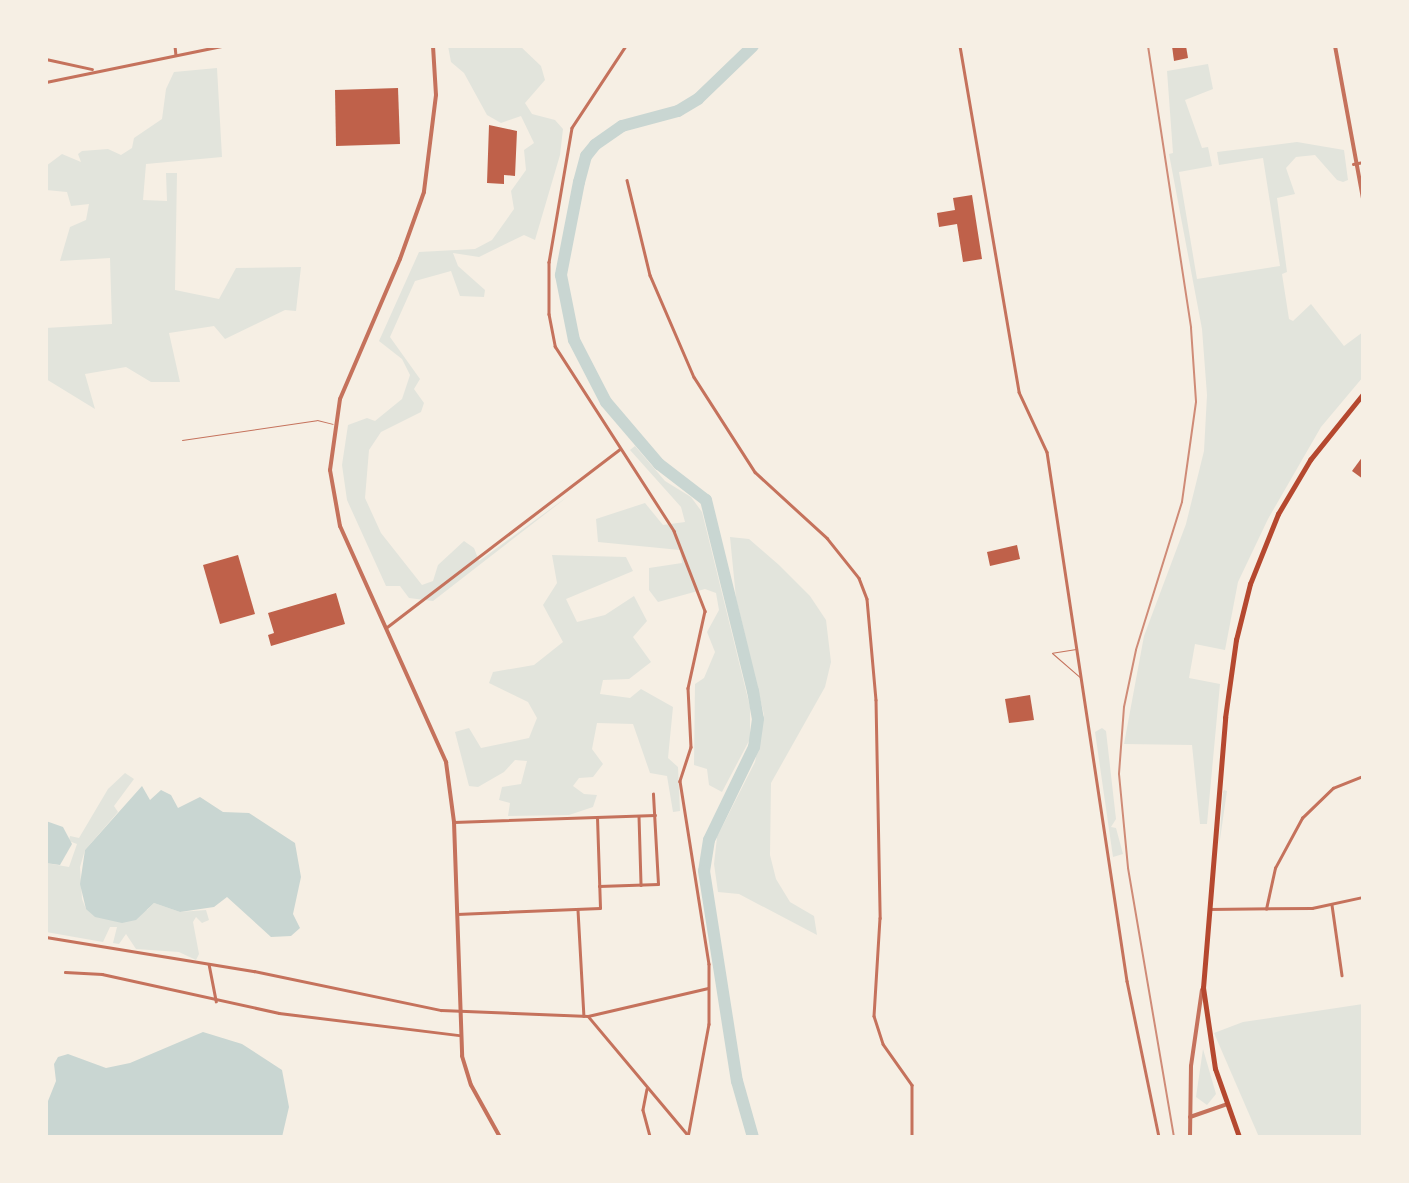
<!DOCTYPE html>
<html>
<head>
<meta charset="utf-8">
<style>
  body { margin:0 }
  #map { position:relative; width:1409px; height:1183px; overflow:hidden; background:#f6efe4; font-family:Arial,sans-serif }
  div>[style] { position:absolute }
  [style*='--x'] { left:calc(var(--x)*1px); top:calc(var(--y)*1px); width:calc(var(--w)*1px); rotate:calc(var(--a)*1deg) }
  .green>* { inset:0; background:#e2e4dc }
  .water>* { inset:0; background:#c9d6d2 }
  .river>* { height:12px; margin:-6px; padding:0 6px; transform-origin:6px; border-radius:6px; background:#c9d6d2 }
  .building>* { inset:0; background:#bf614a }
  .service>* { height:1px; margin:-0.5px; padding:0 0.5px; transform-origin:0.5px; border-radius:0.5px; background:#c5725c }
  .minor>* { height:2.5px; margin:-1.25px; padding:0 1.25px; transform-origin:1.25px; border-radius:1.25px; background:#c5725c }
  .tertiary>* { height:4px; margin:-2px; padding:0 2px; transform-origin:2px; border-radius:2px; background:#c5725c }
  .primary>* { height:4.5px; margin:-2.25px; padding:0 2.25px; transform-origin:2.25px; border-radius:2.25px; background:#b5482f }
  .rail>* { height:2px; margin:-1px; padding:0 1px; transform-origin:1px; border-radius:1px; background:#cf8b77 }
  span { translate:-50% -50%; white-space:nowrap; text-align:center; line-height:1.15; -webkit-text-stroke:4px #f6efe4; paint-order:stroke }
  .frame { position:absolute; inset:0; border:48px solid #f6efe4; pointer-events:none }
</style>
</head>
<body>
<div id="map">
  <div class="green">
    <div style="clip-path:polygon(448px 46px,520px 46px,541px 66px,545px 80px,525px 103px,532px 114px,555px 120px,563px 129px,560px 155px,535px 240px,524px 235px,479px 257px,453px 253px,458px 266px,485px 290px,484px 297px,460px 296px,451px 271px,415px 281px,390px 337px,420px 379px,414px 389px,424px 403px,421px 412px,381px 432px,369px 450px,365px 498px,381px 533px,422px 585px,433px 581px,438px 565px,464px 541px,474px 548px,479px 561px,571px 494px,433px 601px,409px 598px,400px 586px,386px 586px,347px 500px,342px 465px,348px 425px,367px 418px,375px 421px,402px 399px,410px 375px,402px 359px,379px 341px,419px 252px,475px 249px,492px 240px,514px 209px,511px 191px,526px 170px,524px 150px,534px 143px,521px 116px,501px 123px,487px 115px,464px 73px,451px 62px)"></div>
    <div style="clip-path:polygon(1208px 64px,1213px 89px,1185px 100px,1202px 148px,1208px 147px,1212px 166px,1179px 172px,1197px 279px,1280px 266px,1263px 158px,1219px 165px,1217px 152px,1297px 142px,1344px 150px,1348px 180px,1343px 182px,1337px 180px,1315px 155px,1296px 157px,1286px 168px,1295px 194px,1277px 198px,1287px 272px,1282px 274px,1289px 319px,1293px 321px,1311px 304px,1344px 346px,1363px 332px,1363px 377px,1321px 427px,1268px 519px,1238px 582px,1225px 650px,1195px 644px,1189px 678px,1220px 684px,1207px 824px,1200px 824px,1192px 745px,1124px 744px,1144px 636px,1186px 524px,1204px 451px,1207px 395px,1202px 329px,1169px 154px,1173px 153px,1167px 71px)"></div>
    <div style="clip-path:polygon(217px 68px,222px 157px,146px 164px,143px 200px,167px 201px,166px 173px,177px 173px,175px 290px,219px 299px,236px 268px,301px 267px,296px 311px,285px 310px,225px 339px,214px 326px,169px 333px,180px 382px,151px 382px,126px 367px,85px 374px,95px 409px,46px 379px,46px 328px,112px 324px,110px 258px,60px 261px,70px 227px,86px 220px,89px 204px,71px 206px,67px 192px,46px 190px,46px 166px,62px 154px,81px 162px,78px 154px,82px 151px,108px 149px,121px 155px,132px 148px,134px 138px,162px 119px,166px 89px,174px 72px)"></div>
    <div style="clip-path:polygon(635px 446px,665px 481px,691px 497px,702px 512px,750px 707px,750px 739px,722px 792px,709px 785px,707px 769px,694px 765px,695px 684px,704px 678px,715px 652px,707px 632px,719px 610px,716px 593px,705px 589px,658px 602px,649px 590px,649px 568px,682px 563px,680px 550px,598px 542px,596px 519px,645px 503px,663px 525px,685px 522px,681px 507px,630px 450px)"></div>
    <div style="clip-path:polygon(730px 537px,749px 539px,779px 565px,810px 596px,826px 620px,831px 662px,825px 687px,771px 783px,770px 855px,776px 879px,790px 902px,814px 916px,817px 935px,739px 894px,718px 892px,714px 864px,717px 837px,755px 762px,764px 715px,736px 598px)"></div>
    <div style="clip-path:polygon(552px 555px,626px 557px,633px 571px,566px 599px,577px 622px,605px 615px,634px 596px,647px 621px,633px 637px,651px 662px,629px 679px,603px 680px,600px 694px,630px 698px,641px 689px,673px 707px,668px 758px,678px 767px,680px 811px,673px 812px,667px 776px,650px 773px,633px 724px,597px 723px,592px 749px,603px 764px,593px 777px,579px 778px,573px 786px,584px 794px,597px 795px,593px 807px,569px 815px,508px 816px,510px 803px,499px 800px,502px 787px,521px 784px,527px 761px,515px 760px,504px 772px,478px 787px,469px 786px,455px 732px,469px 728px,481px 748px,529px 738px,537px 718px,528px 702px,489px 683px,493px 672px,534px 665px,563px 642px,543px 605px,557px 583px)"></div>
    <div style="clip-path:polygon(1102px 728px,1106px 731px,1116px 819px,1111px 827px,1116px 828px,1123px 854px,1113px 857px,1095px 732px)"></div>
    <div style="clip-path:polygon(125px 773px,134px 779px,114px 806px,118px 812px,85px 850px,80px 867px,82px 899px,86px 909px,147px 910px,154px 903px,180px 912px,206px 910px,209px 920px,202px 923px,196px 917px,193px 922px,199px 954px,196px 960px,179px 952px,136px 949px,126px 934px,119px 944px,113px 943px,117px 927px,110px 927px,103px 942px,46px 932px,46px 863px,69px 867px,77px 844px,69px 841px,70px 836px,79px 838px,108px 789px)"></div>
    <div style="clip-path:polygon(1224px 790px,1227px 791px,1219px 846px,1223px 792px)"></div>
    <div style="clip-path:polygon(1363px 1004px,1363px 1137px,1259px 1137px,1214px 1033px,1243px 1022px)"></div>
    <div style="clip-path:polygon(1203px 1049px,1216px 1094px,1207px 1105px,1196px 1097px)"></div>
  </div>
  <div class="water">
    <div style="clip-path:polygon(142px 786px,150px 800px,161px 790px,171px 795px,178px 808px,200px 797px,223px 812px,249px 813px,295px 843px,301px 877px,293px 914px,300px 928px,291px 936px,271px 937px,227px 897px,214px 907px,180px 912px,154px 903px,136px 920px,122px 923px,95px 917px,86px 909px,80px 884px,85px 850px)"></div>
    <div style="clip-path:polygon(46px 821px,63px 827px,72px 844px,60px 865px,46px 863px)"></div>
    <div style="clip-path:polygon(203px 1032px,242px 1044px,282px 1070px,289px 1107px,282px 1137px,46px 1137px,46px 1106px,56px 1081px,54px 1064px,58px 1057px,68px 1054px,106px 1068px,130px 1063px)"></div>
  </div>
  <div class="river">
    <div style="--x:753;--y:46;--w:76;--a:136.1"></div>
    <div style="--x:698;--y:99;--w:23;--a:149"></div>
    <div style="--x:678;--y:111;--w:58;--a:165"></div>
    <div style="--x:622;--y:126;--w:33;--a:145"></div>
    <div style="--x:595;--y:145;--w:14;--a:129"></div>
    <div style="--x:586;--y:156;--w:27;--a:105"></div>
    <div style="--x:579;--y:182;--w:95;--a:101"></div>
    <div style="--x:561;--y:275;--w:66;--a:78.7"></div>
    <div style="--x:574;--y:340;--w:70;--a:62.7"></div>
    <div style="--x:606;--y:402;--w:82;--a:49.5"></div>
    <div style="--x:659;--y:464;--w:59;--a:37.5"></div>
    <div style="--x:706;--y:500;--w:197;--a:76.2"></div>
    <div style="--x:753;--y:691;--w:28;--a:80"></div>
    <div style="--x:758;--y:719;--w:28;--a:98"></div>
    <div style="--x:754;--y:747;--w:103;--a:115.8"></div>
    <div style="--x:709;--y:840;--w:31;--a:99"></div>
    <div style="--x:704;--y:871;--w:213;--a:81.1"></div>
    <div style="--x:737;--y:1081;--w:58;--a:74.1"></div>
  </div>
  <div class="building">
    <div style="clip-path:polygon(1172px 46px,1186px 46px,1188px 58px,1174px 61px)"></div>
    <div style="clip-path:polygon(398px 88px,400px 144px,336px 146px,335px 90px)"></div>
    <div style="clip-path:polygon(489px 125px,517px 131px,515px 176px,504px 175px,504px 184px,487px 183px)"></div>
    <div style="clip-path:polygon(972px 195px,982px 259px,963px 262px,957px 224px,939px 227px,937px 213px,955px 210px,953px 198px)"></div>
    <div style="clip-path:polygon(1363px 456px,1363px 479px,1352px 471px)"></div>
    <div style="clip-path:polygon(1017px 545px,1020px 559px,990px 566px,987px 552px)"></div>
    <div style="clip-path:polygon(238px 555px,255px 614px,220px 624px,203px 565px)"></div>
    <div style="clip-path:polygon(336px 593px,345px 624px,271px 646px,268px 635px,274px 633px,268px 613px)"></div>
    <div style="clip-path:polygon(1030px 695px,1034px 720px,1009px 723px,1005px 699px)"></div>
  </div>
  <div class="service">
    <div style="--x:182;--y:440;--w:136;--a:-8.4"></div>
    <div style="--x:317;--y:420;--w:16;--a:14"></div>
    <div style="--x:1076;--y:649;--w:24;--a:171"></div>
    <div style="--x:1052;--y:653;--w:38;--a:41"></div>
  </div>
  <div class="minor">
    <div style="--x:175;--y:46;--w:9;--a:84"></div>
    <div style="--x:626;--y:46;--w:98;--a:123.4"></div>
    <div style="--x:572;--y:128;--w:136;--a:99.7"></div>
    <div style="--x:549;--y:262;--w:52;--a:90"></div>
    <div style="--x:549;--y:314;--w:33;--a:79"></div>
    <div style="--x:555;--y:346;--w:220;--a:57.2"></div>
    <div style="--x:674;--y:531;--w:86;--a:68.8"></div>
    <div style="--x:705;--y:611;--w:79;--a:102.4"></div>
    <div style="--x:688;--y:688;--w:59;--a:87.1"></div>
    <div style="--x:691;--y:747;--w:36;--a:108"></div>
    <div style="--x:680;--y:781;--w:185;--a:81"></div>
    <div style="--x:709;--y:964;--w:60;--a:90"></div>
    <div style="--x:709;--y:1024;--w:115;--a:100.5"></div>
    <div style="--x:960;--y:46;--w:351;--a:80.3"></div>
    <div style="--x:1019;--y:392;--w:66;--a:65"></div>
    <div style="--x:1047;--y:452;--w:535;--a:81.4"></div>
    <div style="--x:1127;--y:981;--w:159;--a:78.4"></div>
    <div style="--x:46;--y:59;--w:47;--a:12.3"></div>
    <div style="--x:46;--y:82;--w:180;--a:-11.6"></div>
    <div style="--x:1353;--y:164;--w:10;--a:-11"></div>
    <div style="--x:627;--y:180;--w:98;--a:76.4"></div>
    <div style="--x:650;--y:275;--w:111;--a:66.7"></div>
    <div style="--x:694;--y:377;--w:113;--a:57.3"></div>
    <div style="--x:755;--y:472;--w:98;--a:42.5"></div>
    <div style="--x:827;--y:538;--w:51;--a:51.3"></div>
    <div style="--x:859;--y:578;--w:22;--a:69"></div>
    <div style="--x:867;--y:599;--w:101;--a:84.9"></div>
    <div style="--x:876;--y:700;--w:218;--a:88.9"></div>
    <div style="--x:880;--y:918;--w:98;--a:93.5"></div>
    <div style="--x:874;--y:1016;--w:29;--a:72"></div>
    <div style="--x:883;--y:1044;--w:50;--a:54.7"></div>
    <div style="--x:912;--y:1085;--w:52;--a:90"></div>
    <div style="--x:387;--y:627;--w:293;--a:-37.4"></div>
    <div style="--x:639;--y:816;--w:69;--a:88.3"></div>
    <div style="--x:454;--y:822;--w:201;--a:-2"></div>
    <div style="--x:599;--y:886;--w:59;--a:-1.9"></div>
    <div style="--x:658;--y:884;--w:90;--a:-93.2"></div>
    <div style="--x:1332;--y:905;--w:71;--a:81.9"></div>
    <div style="--x:1209;--y:909;--w:103;--a:-0.6"></div>
    <div style="--x:1312;--y:908;--w:52;--a:-12.2"></div>
    <div style="--x:1266;--y:909;--w:42;--a:-77.6"></div>
    <div style="--x:1275;--y:868;--w:57;--a:-61.6"></div>
    <div style="--x:1302;--y:818;--w:43;--a:-44.1"></div>
    <div style="--x:1333;--y:788;--w:32;--a:-22"></div>
    <div style="--x:578;--y:910;--w:106;--a:86.8"></div>
    <div style="--x:457;--y:914;--w:143;--a:-2.4"></div>
    <div style="--x:600;--y:908;--w:90;--a:-91.9"></div>
    <div style="--x:46;--y:937;--w:211;--a:9.3"></div>
    <div style="--x:254;--y:971;--w:191;--a:11.8"></div>
    <div style="--x:441;--y:1010;--w:147;--a:2.3"></div>
    <div style="--x:588;--y:1016;--w:154;--a:50"></div>
    <div style="--x:209;--y:964;--w:38;--a:79"></div>
    <div style="--x:65;--y:972;--w:37;--a:3"></div>
    <div style="--x:102;--y:974;--w:181;--a:12.4"></div>
    <div style="--x:279;--y:1013;--w:181;--a:7"></div>
    <div style="--x:588;--y:1016;--w:123;--a:-13.1"></div>
    <div style="--x:647;--y:1089;--w:21;--a:101"></div>
    <div style="--x:643;--y:1110;--w:28;--a:75"></div>
  </div>
  <div class="tertiary">
    <div style="--x:433;--y:46;--w:49;--a:86.5"></div>
    <div style="--x:436;--y:95;--w:98;--a:97.1"></div>
    <div style="--x:424;--y:192;--w:71;--a:109.7"></div>
    <div style="--x:400;--y:259;--w:152;--a:113.2"></div>
    <div style="--x:340;--y:399;--w:72;--a:98"></div>
    <div style="--x:330;--y:470;--w:57;--a:79.9"></div>
    <div style="--x:340;--y:526;--w:259;--a:65.8"></div>
    <div style="--x:446;--y:762;--w:61;--a:82.4"></div>
    <div style="--x:454;--y:822;--w:234;--a:88"></div>
    <div style="--x:462;--y:1056;--w:30;--a:73"></div>
    <div style="--x:471;--y:1085;--w:60;--a:60.9"></div>
    <div style="--x:1335;--y:46;--w:156;--a:79.6"></div>
    <div style="--x:1190;--y:1117;--w:37;--a:-19"></div>
    <div style="--x:1190;--y:1137;--w:71;--a:-89.2"></div>
    <div style="--x:1191;--y:1066;--w:77;--a:-81.8"></div>
  </div>
  <div class="primary">
    <div style="--x:1239;--y:1137;--w:72;--a:-109.4"></div>
    <div style="--x:1215;--y:1069;--w:82;--a:-98.4"></div>
    <div style="--x:1203;--y:988;--w:271;--a:-85.3"></div>
    <div style="--x:1225;--y:718;--w:79;--a:-82"></div>
    <div style="--x:1236;--y:640;--w:58;--a:-76"></div>
    <div style="--x:1250;--y:584;--w:75;--a:-68.2"></div>
    <div style="--x:1278;--y:514;--w:63;--a:-59.3"></div>
    <div style="--x:1310;--y:460;--w:85;--a:-51.2"></div>
  </div>
  <div class="rail">
    <div style="--x:1148;--y:46;--w:285;--a:81.3"></div>
    <div style="--x:1191;--y:328;--w:74;--a:86.1"></div>
    <div style="--x:1196;--y:402;--w:101;--a:98"></div>
    <div style="--x:1182;--y:502;--w:155;--a:107.3"></div>
    <div style="--x:1136;--y:650;--w:58;--a:101.9"></div>
    <div style="--x:1124;--y:707;--w:67;--a:94.3"></div>
    <div style="--x:1119;--y:774;--w:94;--a:84.5"></div>
    <div style="--x:1128;--y:868;--w:273;--a:80.3"></div>
  </div>
  <div class="frame"></div>
</div>
</body>
</html>
